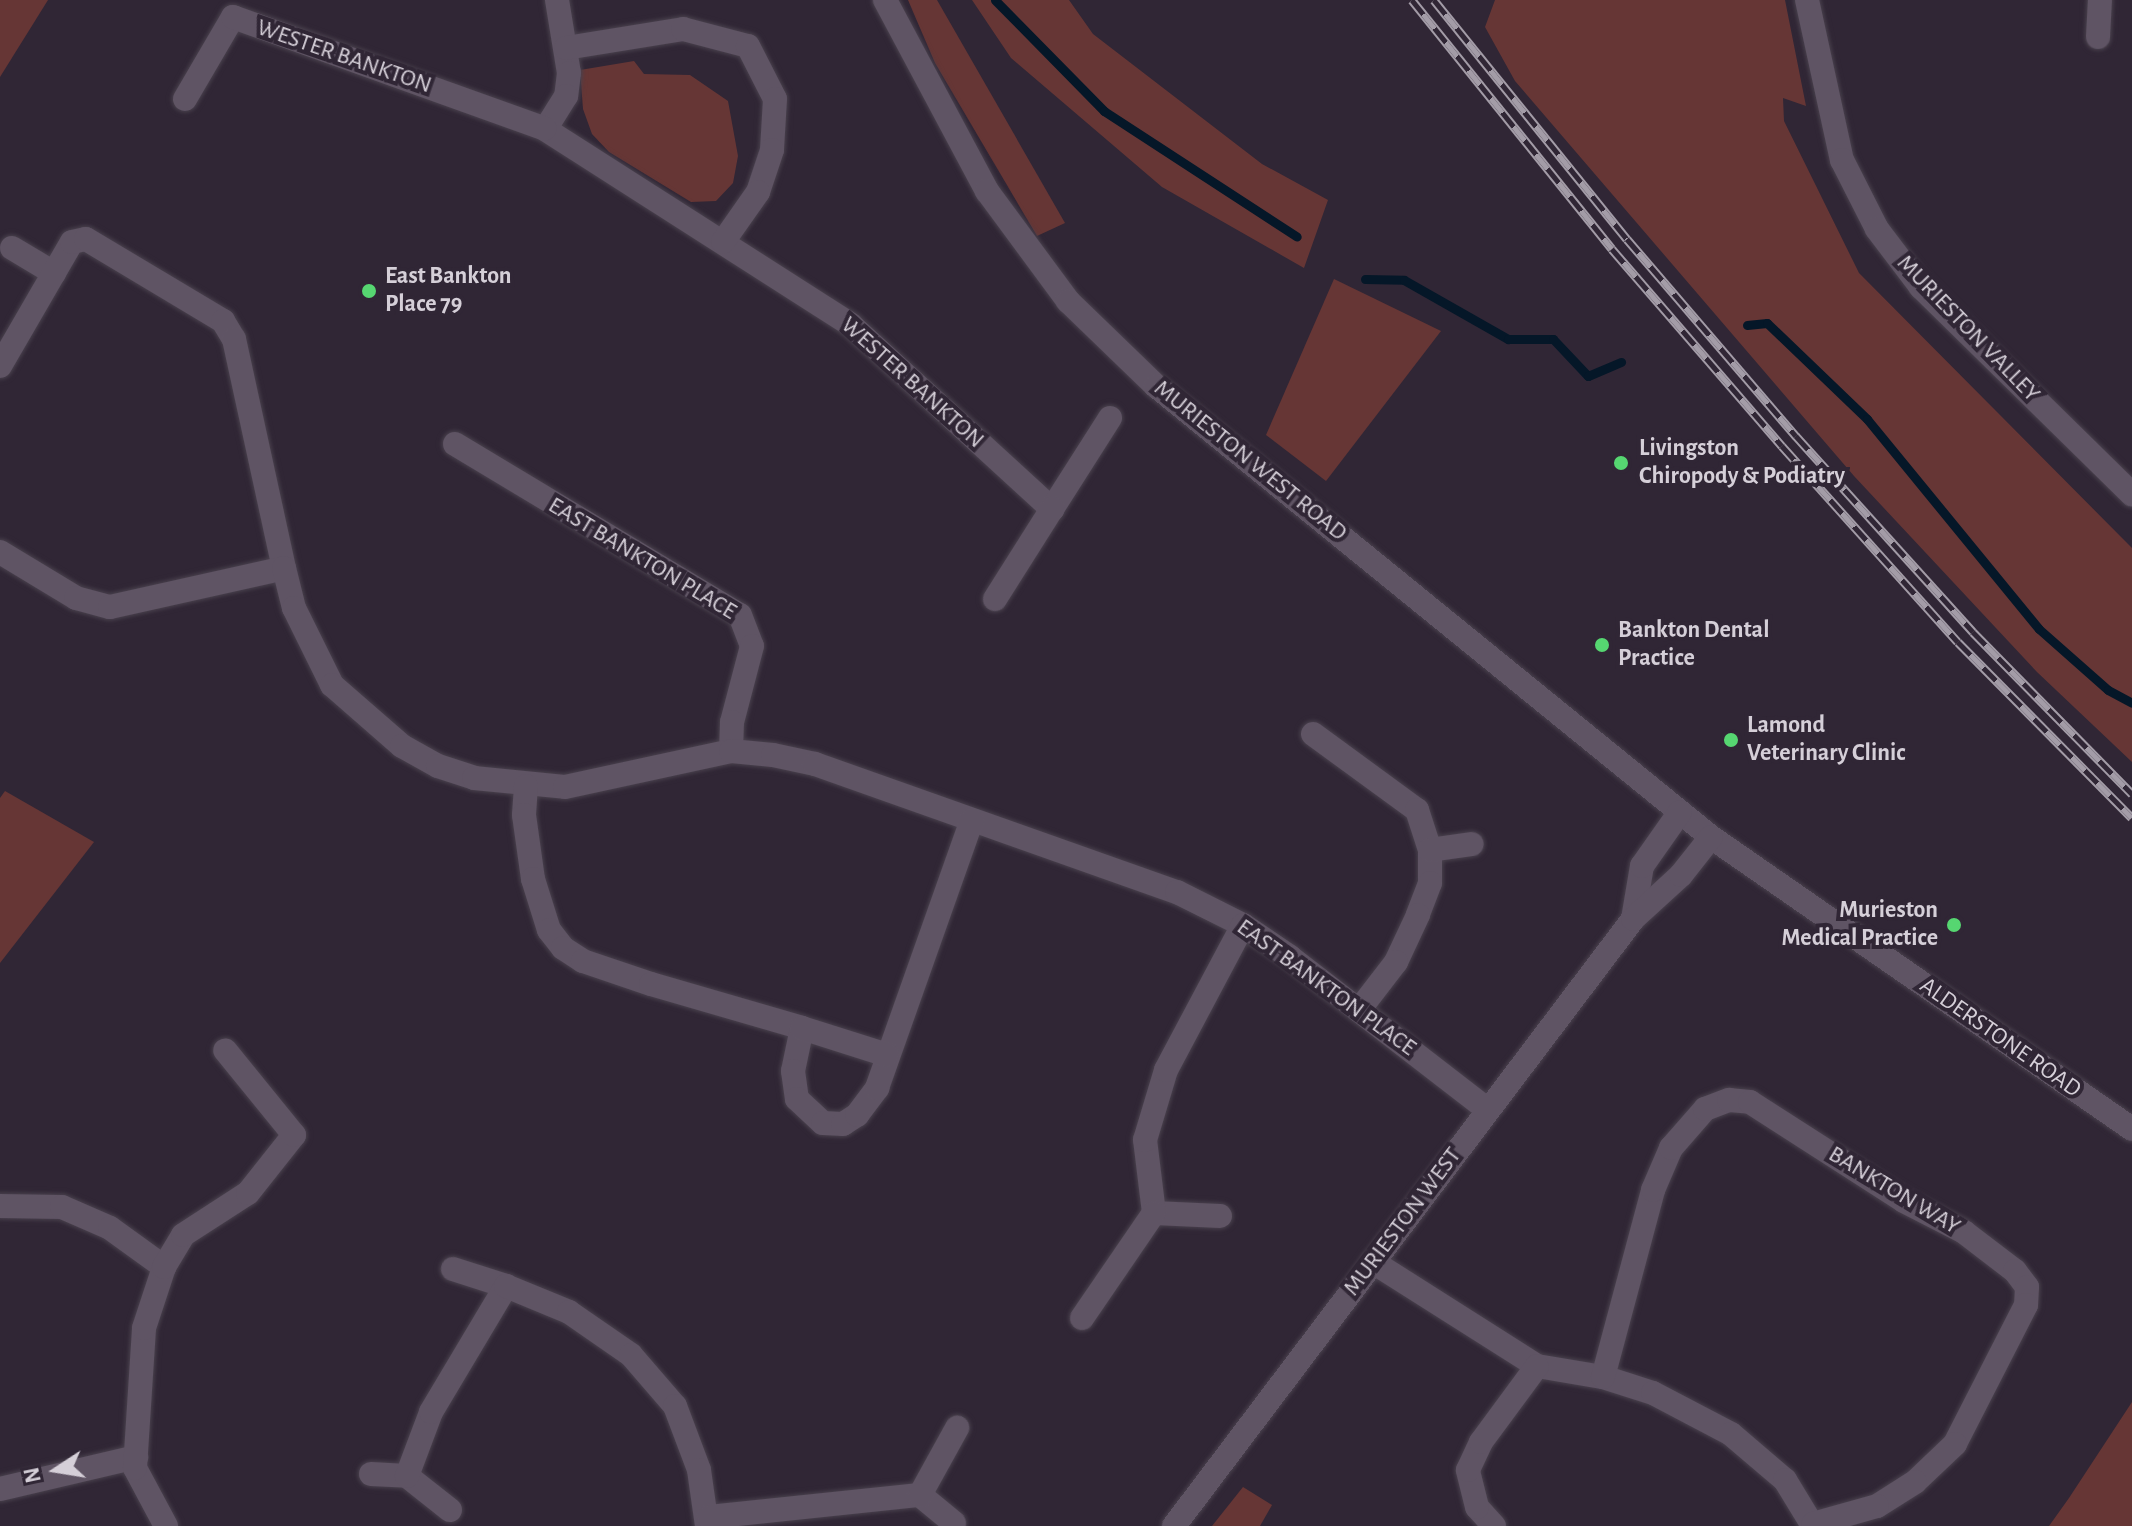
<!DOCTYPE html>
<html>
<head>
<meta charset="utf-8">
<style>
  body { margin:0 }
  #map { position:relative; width:2132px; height:1526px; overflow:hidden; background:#302635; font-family:"Alegreya Sans",sans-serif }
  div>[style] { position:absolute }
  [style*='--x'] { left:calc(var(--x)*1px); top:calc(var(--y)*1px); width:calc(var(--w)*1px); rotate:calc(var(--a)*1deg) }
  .green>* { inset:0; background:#663635 }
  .stream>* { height:9px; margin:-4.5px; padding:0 4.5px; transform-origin:4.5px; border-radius:4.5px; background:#051728 }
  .roads { filter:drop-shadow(0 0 2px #49414d) drop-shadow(0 0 2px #49414d) }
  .minor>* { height:24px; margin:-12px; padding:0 12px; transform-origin:12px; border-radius:12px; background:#5f5464 }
  .tertiary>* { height:24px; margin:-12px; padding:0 12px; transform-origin:12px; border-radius:12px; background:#5f5464 }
  .rail>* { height:9px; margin-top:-4.5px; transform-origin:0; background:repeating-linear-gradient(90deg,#302635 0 18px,#a39ca7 0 36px); box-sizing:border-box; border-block:2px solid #a39ca7 }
  .dots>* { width:22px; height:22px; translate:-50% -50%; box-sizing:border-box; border:4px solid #302635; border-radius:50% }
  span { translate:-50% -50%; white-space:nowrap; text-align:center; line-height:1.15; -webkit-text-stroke:8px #302635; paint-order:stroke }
  .street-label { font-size:24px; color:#d5cfd8 }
  .poi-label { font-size:24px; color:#d5cfd8; font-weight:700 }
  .left { translate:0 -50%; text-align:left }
  .right { translate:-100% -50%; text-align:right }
  .north { position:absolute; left:16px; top:1430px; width:80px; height:80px; -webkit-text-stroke:6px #302635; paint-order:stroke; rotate:258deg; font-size:22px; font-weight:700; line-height:32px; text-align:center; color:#d5cfd8 }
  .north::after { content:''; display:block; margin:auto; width:28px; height:36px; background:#d5cfd8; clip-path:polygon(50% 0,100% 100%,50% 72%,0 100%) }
</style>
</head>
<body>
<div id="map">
  <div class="green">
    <div style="clip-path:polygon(0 0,48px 0,0 77px)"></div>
    <div style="clip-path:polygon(908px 0,937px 0,1065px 223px,1037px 236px,935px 63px)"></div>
    <div style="clip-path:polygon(972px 0,1069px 0,1093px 34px,1262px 164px,1328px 200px,1304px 268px,1162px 187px,1011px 58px)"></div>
    <div style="clip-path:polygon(1495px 0,1785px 0,1806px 106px,1783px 98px,1784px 121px,1859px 273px,2132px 548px,2132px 762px,2037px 672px,1854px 476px,1515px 81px,1485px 27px)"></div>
    <div style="clip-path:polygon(634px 61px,644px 74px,690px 75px,728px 101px,738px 156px,733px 183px,716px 201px,691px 202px,609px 152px,592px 134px,583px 109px,580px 70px)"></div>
    <div style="clip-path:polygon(1334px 279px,1441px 331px,1326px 481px,1266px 435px)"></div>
    <div style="clip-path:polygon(5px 791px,94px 842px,0 963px,0 798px)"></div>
    <div style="clip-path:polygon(2132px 1402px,2132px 1526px,2049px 1526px,2069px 1498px)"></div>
    <div style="clip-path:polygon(1243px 1487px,1272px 1505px,1260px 1526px,1212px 1526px)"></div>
  </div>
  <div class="stream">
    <div style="--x:995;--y:0;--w:156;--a:45.5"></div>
    <div style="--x:1104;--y:111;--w:230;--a:33.1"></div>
    <div style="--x:1365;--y:279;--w:39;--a:1"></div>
    <div style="--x:1404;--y:280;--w:120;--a:29.6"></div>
    <div style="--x:1508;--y:339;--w:45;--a:0"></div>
    <div style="--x:1553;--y:339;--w:51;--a:46.6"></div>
    <div style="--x:1588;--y:376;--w:36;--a:-23"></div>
    <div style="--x:1747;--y:325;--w:20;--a:-6"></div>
    <div style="--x:1767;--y:323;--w:139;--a:43.8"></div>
    <div style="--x:1867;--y:419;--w:271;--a:50.7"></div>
    <div style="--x:2039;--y:629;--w:92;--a:41.5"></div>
    <div style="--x:2108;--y:690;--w:27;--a:28"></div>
  </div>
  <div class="roads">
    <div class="minor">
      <div style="--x:557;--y:0;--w:74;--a:80.7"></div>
      <div style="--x:569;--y:73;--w:23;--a:97"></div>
      <div style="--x:566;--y:96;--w:39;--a:122"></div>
      <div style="--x:545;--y:129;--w:363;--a:32.6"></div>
      <div style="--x:851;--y:325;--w:273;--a:42.5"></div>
      <div style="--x:1052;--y:509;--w:108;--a:-57.5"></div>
      <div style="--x:1807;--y:0;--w:164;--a:77.7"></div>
      <div style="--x:1842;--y:160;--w:77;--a:63.1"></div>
      <div style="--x:1877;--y:229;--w:73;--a:52.8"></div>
      <div style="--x:1921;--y:287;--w:296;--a:44.5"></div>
      <div style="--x:2098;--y:37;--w:37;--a:-87"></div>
      <div style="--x:566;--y:48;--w:119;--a:-9.2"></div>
      <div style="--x:683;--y:29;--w:67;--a:14.7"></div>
      <div style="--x:748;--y:46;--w:59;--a:63"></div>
      <div style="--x:775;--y:99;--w:51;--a:93.4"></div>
      <div style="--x:772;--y:150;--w:44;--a:108.4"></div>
      <div style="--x:758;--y:192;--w:61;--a:125"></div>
      <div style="--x:185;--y:99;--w:95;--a:-59.7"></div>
      <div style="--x:233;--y:17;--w:331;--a:19.7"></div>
      <div style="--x:12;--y:248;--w:49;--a:30.8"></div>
      <div style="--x:0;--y:366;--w:143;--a:-59.9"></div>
      <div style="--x:72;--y:242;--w:14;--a:-12"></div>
      <div style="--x:86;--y:239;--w:160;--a:30.9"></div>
      <div style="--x:223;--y:321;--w:21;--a:59"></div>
      <div style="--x:234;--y:339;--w:234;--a:77.7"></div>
      <div style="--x:455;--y:444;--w:332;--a:31"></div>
      <div style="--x:740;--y:615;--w:33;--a:69"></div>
      <div style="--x:752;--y:646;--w:79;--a:104.7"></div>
      <div style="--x:732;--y:722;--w:29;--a:92"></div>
      <div style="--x:0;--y:552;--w:89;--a:31.2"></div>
      <div style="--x:76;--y:598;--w:35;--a:15"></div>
      <div style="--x:110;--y:607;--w:178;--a:-12.6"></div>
      <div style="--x:284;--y:568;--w:41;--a:76"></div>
      <div style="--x:294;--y:608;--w:86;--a:63.7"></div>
      <div style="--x:332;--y:685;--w:93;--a:41.1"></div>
      <div style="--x:402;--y:746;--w:41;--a:29.1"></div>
      <div style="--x:438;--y:766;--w:38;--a:18"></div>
      <div style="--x:474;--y:778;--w:91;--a:5.6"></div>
      <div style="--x:565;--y:787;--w:170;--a:-12.2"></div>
      <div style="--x:731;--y:751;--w:42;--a:5.4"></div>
      <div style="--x:773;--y:755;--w:43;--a:12.1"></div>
      <div style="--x:815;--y:764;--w:384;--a:19.5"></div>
      <div style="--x:1177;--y:892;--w:74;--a:26.6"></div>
      <div style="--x:1243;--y:925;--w:57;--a:34.2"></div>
      <div style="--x:1290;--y:957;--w:250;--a:37.7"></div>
      <div style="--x:995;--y:599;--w:107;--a:-57.7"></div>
      <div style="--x:1313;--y:734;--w:129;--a:36.2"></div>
      <div style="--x:1417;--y:810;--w:42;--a:72"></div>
      <div style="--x:1430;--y:850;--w:33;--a:90"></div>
      <div style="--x:1430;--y:883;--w:34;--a:111"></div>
      <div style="--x:1418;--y:915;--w:52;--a:115.1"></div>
      <div style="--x:1396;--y:962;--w:61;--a:127.6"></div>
      <div style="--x:526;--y:786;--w:29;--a:94"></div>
      <div style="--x:524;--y:815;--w:65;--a:82"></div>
      <div style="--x:533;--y:879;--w:53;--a:72.6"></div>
      <div style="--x:549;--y:930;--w:23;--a:52"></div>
      <div style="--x:563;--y:948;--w:24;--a:33"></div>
      <div style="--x:583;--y:961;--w:72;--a:18.7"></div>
      <div style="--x:651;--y:984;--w:157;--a:16.2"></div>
      <div style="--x:802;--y:1028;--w:44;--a:101.8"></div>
      <div style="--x:793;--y:1071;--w:28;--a:82"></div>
      <div style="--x:797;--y:1099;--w:35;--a:43"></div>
      <div style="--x:823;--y:1123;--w:20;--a:3"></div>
      <div style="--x:843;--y:1124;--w:17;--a:-33"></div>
      <div style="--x:857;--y:1115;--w:34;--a:-53"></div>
      <div style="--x:877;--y:1088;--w:284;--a:-70.5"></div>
      <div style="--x:1430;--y:850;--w:42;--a:-8.1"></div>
      <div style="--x:802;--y:1028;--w:89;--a:17.6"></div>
      <div style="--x:0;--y:1206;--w:62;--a:0.9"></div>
      <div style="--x:62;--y:1207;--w:52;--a:23.6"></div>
      <div style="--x:110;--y:1228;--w:67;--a:35.8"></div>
      <div style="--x:1220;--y:1216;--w:66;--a:-177.4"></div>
      <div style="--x:1154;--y:1213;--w:74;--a:-97"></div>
      <div style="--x:1145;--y:1140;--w:73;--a:-73.3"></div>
      <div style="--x:1166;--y:1070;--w:164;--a:-62"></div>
      <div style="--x:1373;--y:1262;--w:194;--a:32.4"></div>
      <div style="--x:1537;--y:1366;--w:67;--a:9.5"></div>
      <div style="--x:1603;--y:1377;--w:52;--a:17.7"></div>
      <div style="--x:1653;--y:1393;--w:88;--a:27.7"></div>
      <div style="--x:1731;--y:1434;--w:71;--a:40.4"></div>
      <div style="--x:1785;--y:1480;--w:54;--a:58.7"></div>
      <div style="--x:453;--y:1269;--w:56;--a:17.8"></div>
      <div style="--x:1082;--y:1318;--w:127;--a:-55.6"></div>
      <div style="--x:1603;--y:1377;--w:194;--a:-75"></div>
      <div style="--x:1653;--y:1190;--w:46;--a:-66.8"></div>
      <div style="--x:1671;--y:1148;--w:52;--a:-48.9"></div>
      <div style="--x:1705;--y:1109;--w:26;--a:-21"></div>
      <div style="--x:1729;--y:1100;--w:21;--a:5"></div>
      <div style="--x:1750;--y:1102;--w:183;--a:32.7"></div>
      <div style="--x:1904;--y:1201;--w:68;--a:27.3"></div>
      <div style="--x:1964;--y:1232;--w:64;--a:37.4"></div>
      <div style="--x:2015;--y:1271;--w:20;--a:53"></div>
      <div style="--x:2027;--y:1287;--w:18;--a:93"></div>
      <div style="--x:2026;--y:1305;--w:156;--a:117.1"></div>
      <div style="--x:1955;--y:1444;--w:55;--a:136.5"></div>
      <div style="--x:1915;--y:1482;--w:45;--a:147.7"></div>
      <div style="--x:1877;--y:1506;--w:66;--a:164.3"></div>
      <div style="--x:371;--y:1474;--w:36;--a:3"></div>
      <div style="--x:0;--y:1489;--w:140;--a:-13.2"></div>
      <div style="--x:920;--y:1495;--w:44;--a:39.5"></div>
      <div style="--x:450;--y:1510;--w:55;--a:-141.7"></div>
      <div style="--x:407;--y:1476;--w:68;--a:-69.4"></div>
      <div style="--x:431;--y:1412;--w:147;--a:-59.2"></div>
      <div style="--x:506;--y:1286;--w:68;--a:22.4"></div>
      <div style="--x:569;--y:1312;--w:75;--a:34.7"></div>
      <div style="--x:631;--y:1355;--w:67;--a:49.2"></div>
      <div style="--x:675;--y:1406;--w:68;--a:69.4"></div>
      <div style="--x:699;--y:1470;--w:57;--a:81.9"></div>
      <div style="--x:709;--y:1517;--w:212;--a:-6"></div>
      <div style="--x:920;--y:1495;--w:77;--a:-61.1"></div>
      <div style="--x:166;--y:1526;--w:66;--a:-118.1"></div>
      <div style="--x:135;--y:1468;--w:140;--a:-86.3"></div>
      <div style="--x:144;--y:1328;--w:64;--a:-71.8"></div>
      <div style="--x:164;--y:1267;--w:37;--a:-59"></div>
      <div style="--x:183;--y:1235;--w:77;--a:-32.9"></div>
      <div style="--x:248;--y:1193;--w:74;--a:-51.6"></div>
      <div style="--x:294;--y:1135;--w:109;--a:-129.1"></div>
      <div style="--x:1494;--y:1526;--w:25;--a:-132"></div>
      <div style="--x:1477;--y:1507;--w:38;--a:-104"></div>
      <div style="--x:1468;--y:1470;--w:31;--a:-65"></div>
      <div style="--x:1481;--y:1442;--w:94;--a:-53.6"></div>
    </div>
    <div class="tertiary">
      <div style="--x:885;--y:0;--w:217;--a:61.9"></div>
      <div style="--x:987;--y:191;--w:137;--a:53.6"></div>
      <div style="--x:1068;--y:301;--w:122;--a:44"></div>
      <div style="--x:1156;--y:386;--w:715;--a:39.1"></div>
      <div style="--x:1711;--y:837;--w:512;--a:34.74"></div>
      <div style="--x:1633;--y:919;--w:54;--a:-80.4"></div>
      <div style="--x:1642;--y:866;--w:66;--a:-54.9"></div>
      <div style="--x:1174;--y:1526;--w:761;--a:-52.9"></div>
      <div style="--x:1633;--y:919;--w:65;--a:-42.5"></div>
      <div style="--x:1681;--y:875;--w:48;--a:-51.7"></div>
    </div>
  </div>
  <div class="rail">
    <div style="--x:1412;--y:0;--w:319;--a:51.2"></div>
    <div style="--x:1612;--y:249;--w:260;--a:49.2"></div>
    <div style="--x:1782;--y:446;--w:263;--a:48.1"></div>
    <div style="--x:1958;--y:642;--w:247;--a:45.3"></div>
    <div style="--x:1434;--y:0;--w:307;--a:51.1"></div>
    <div style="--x:1627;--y:239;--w:260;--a:49.4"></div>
    <div style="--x:1796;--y:436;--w:264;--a:47.9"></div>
    <div style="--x:1973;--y:632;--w:227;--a:45.5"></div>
  </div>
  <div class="dots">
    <div style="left:369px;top:291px;background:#56d671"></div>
    <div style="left:1621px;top:463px;background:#56d671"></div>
    <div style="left:1602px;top:645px;background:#56d671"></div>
    <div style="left:1731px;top:740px;background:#56d671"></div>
    <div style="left:1954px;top:925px;background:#56d671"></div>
  </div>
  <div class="street-label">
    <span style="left:344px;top:57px;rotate:19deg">WESTER BANKTON</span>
    <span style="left:1968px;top:329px;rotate:46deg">MURIESTON VALLEY</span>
    <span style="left:912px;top:383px;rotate:42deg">WESTER BANKTON</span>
    <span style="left:1250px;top:461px;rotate:39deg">MURIESTON WEST ROAD</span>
    <span style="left:642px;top:559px;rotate:31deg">EAST BANKTON PLACE</span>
    <span style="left:1326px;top:988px;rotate:36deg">EAST BANKTON PLACE</span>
    <span style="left:2000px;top:1038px;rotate:35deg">ALDERSTONE ROAD</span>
    <span style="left:1894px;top:1191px;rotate:31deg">BANKTON WAY</span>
    <span style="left:1403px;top:1222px;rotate:-53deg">MURIESTON WEST</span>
  </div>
  <div class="poi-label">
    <span class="left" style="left:385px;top:291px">East Bankton<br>Place 79</span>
    <span class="left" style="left:1639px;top:463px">Livingston<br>Chiropody &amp; Podiatry</span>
    <span class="left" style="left:1618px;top:645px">Bankton Dental<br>Practice</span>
    <span class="left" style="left:1747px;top:740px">Lamond<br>Veterinary Clinic</span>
    <span class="right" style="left:1938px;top:925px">Murieston<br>Medical Practice</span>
  </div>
  <div class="north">N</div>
</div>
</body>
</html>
